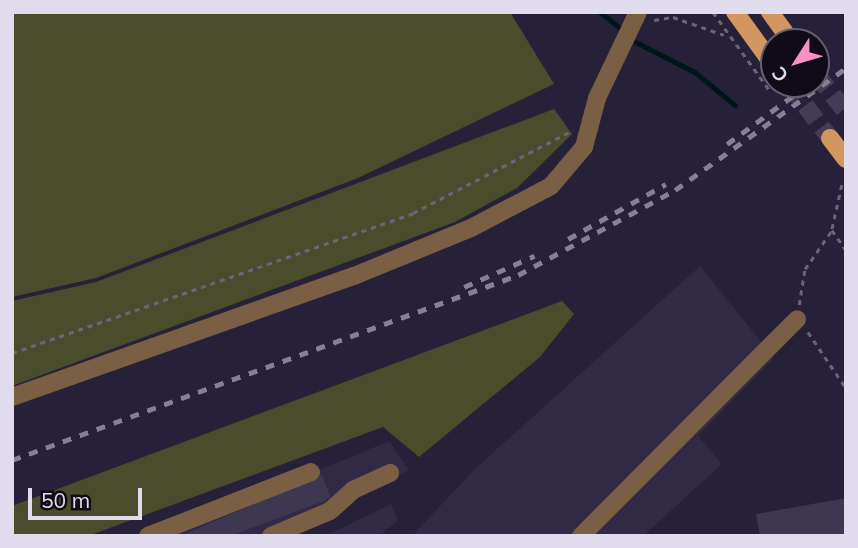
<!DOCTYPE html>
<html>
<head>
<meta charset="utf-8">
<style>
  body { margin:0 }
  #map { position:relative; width:858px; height:548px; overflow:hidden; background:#272039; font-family:Mulish,sans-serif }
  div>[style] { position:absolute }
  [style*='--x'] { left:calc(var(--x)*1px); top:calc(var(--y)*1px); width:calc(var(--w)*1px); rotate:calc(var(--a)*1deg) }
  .built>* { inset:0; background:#322947 }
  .green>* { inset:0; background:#494d2c }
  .stream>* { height:4.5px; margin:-2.25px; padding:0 2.25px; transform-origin:2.25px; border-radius:2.25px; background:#001718 }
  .building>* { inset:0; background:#3e3751 }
  .major-tunnel>* { height:18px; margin-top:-9px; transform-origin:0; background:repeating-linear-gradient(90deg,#433c54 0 18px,transparent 0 27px) }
  .path>* { height:2.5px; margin-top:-1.25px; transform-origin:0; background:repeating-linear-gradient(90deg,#6a657b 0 5px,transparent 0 10px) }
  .minor>* { height:18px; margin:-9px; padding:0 9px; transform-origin:9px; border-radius:9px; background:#7b5f44 }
  .major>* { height:18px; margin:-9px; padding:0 9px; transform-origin:9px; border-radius:9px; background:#d1975e }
  .rail>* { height:4.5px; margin-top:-2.25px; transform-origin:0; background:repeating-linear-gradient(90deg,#858094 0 9px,transparent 0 18px) }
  span { translate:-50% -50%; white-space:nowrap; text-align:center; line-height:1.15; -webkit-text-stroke:7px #0f0c17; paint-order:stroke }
  .frame { position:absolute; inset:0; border:14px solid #e0dced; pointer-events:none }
  .north { position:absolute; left:760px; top:28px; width:70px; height:70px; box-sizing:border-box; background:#0f0c17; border:2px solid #635f6d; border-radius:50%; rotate:233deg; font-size:19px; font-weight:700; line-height:28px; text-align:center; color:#e0dced }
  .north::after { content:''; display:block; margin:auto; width:24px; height:32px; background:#fa8fc6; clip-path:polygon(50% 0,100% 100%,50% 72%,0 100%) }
  .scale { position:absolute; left:28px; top:488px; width:114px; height:32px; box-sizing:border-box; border:4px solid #e0dced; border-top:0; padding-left:9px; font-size:21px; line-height:24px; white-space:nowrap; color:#e0dced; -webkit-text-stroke:5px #0f0c17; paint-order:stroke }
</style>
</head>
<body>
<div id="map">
  <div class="built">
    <div style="clip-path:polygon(700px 266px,774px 358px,698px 436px,722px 464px,643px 536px,412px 536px,476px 468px)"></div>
    <div style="clip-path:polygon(389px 441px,409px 470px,286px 536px,162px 536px)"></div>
    <div style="clip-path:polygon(391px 504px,398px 520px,379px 536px,325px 536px)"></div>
  </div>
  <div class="green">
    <div style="clip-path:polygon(12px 12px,510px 12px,554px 84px,358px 178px,96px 278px,12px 297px)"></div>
    <div style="clip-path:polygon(554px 109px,572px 134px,517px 188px,455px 222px,12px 386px,12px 301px,96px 282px)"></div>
    <div style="clip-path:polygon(562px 301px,574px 314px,540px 357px,419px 457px,383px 427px,88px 536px,12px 536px,12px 506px)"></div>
  </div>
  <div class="stream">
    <div style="--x:600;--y:12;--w:29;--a:38"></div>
    <div style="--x:636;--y:42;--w:66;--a:27"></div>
    <div style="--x:695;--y:72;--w:52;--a:39.5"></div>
  </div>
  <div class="building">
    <div style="clip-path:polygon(322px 475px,330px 496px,324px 501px,230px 536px,180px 536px)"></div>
    <div style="clip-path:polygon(846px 498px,846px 536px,760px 536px,756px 514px)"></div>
  </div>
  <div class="major-tunnel">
    <div style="--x:816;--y:74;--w:48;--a:51.7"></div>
    <div style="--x:789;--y:84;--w:68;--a:52.8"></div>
  </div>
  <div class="path">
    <div style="--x:713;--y:12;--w:99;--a:54.1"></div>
    <div style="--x:654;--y:20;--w:19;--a:-9"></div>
    <div style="--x:673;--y:17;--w:54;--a:19.4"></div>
    <div style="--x:842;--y:185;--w:46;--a:102.5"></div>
    <div style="--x:832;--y:230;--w:24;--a:55"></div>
    <div style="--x:799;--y:305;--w:36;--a:-81"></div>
    <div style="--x:805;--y:269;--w:47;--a:-55.3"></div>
    <div style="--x:808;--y:332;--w:68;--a:55.8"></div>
    <div style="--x:12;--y:353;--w:425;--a:-19.2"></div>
    <div style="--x:413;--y:213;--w:180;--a:-27.4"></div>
  </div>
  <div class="minor">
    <div style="--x:12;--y:397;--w:363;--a:-19.5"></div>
    <div style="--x:354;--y:276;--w:126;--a:-22.3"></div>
    <div style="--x:471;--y:228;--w:90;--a:-27.7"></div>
    <div style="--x:551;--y:186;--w:51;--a:-49.8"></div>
    <div style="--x:584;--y:147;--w:51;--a:-75.1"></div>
    <div style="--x:597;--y:98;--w:95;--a:-64.5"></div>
    <div style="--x:148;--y:536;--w:175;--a:-21.4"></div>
    <div style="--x:271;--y:536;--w:64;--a:-23"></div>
    <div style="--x:330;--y:511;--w:31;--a:-42"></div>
    <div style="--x:353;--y:490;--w:41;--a:-24.7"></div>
    <div style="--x:581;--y:536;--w:306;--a:-45.1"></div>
  </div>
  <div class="major">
    <div style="--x:735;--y:12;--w:67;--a:54.2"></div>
    <div style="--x:770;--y:12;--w:37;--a:54"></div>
    <div style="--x:830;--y:138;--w:26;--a:53"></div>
  </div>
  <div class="rail">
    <div style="--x:727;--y:144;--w:102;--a:-36.2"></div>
    <div style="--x:568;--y:239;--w:112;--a:-29.3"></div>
    <div style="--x:464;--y:287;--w:77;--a:-23.9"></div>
    <div style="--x:12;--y:460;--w:539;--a:-20.08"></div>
    <div style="--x:518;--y:275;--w:179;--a:-28.4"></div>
    <div style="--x:675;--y:190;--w:210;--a:-35.5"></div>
  </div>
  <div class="frame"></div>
  <div class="north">С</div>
  <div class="scale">50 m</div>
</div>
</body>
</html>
